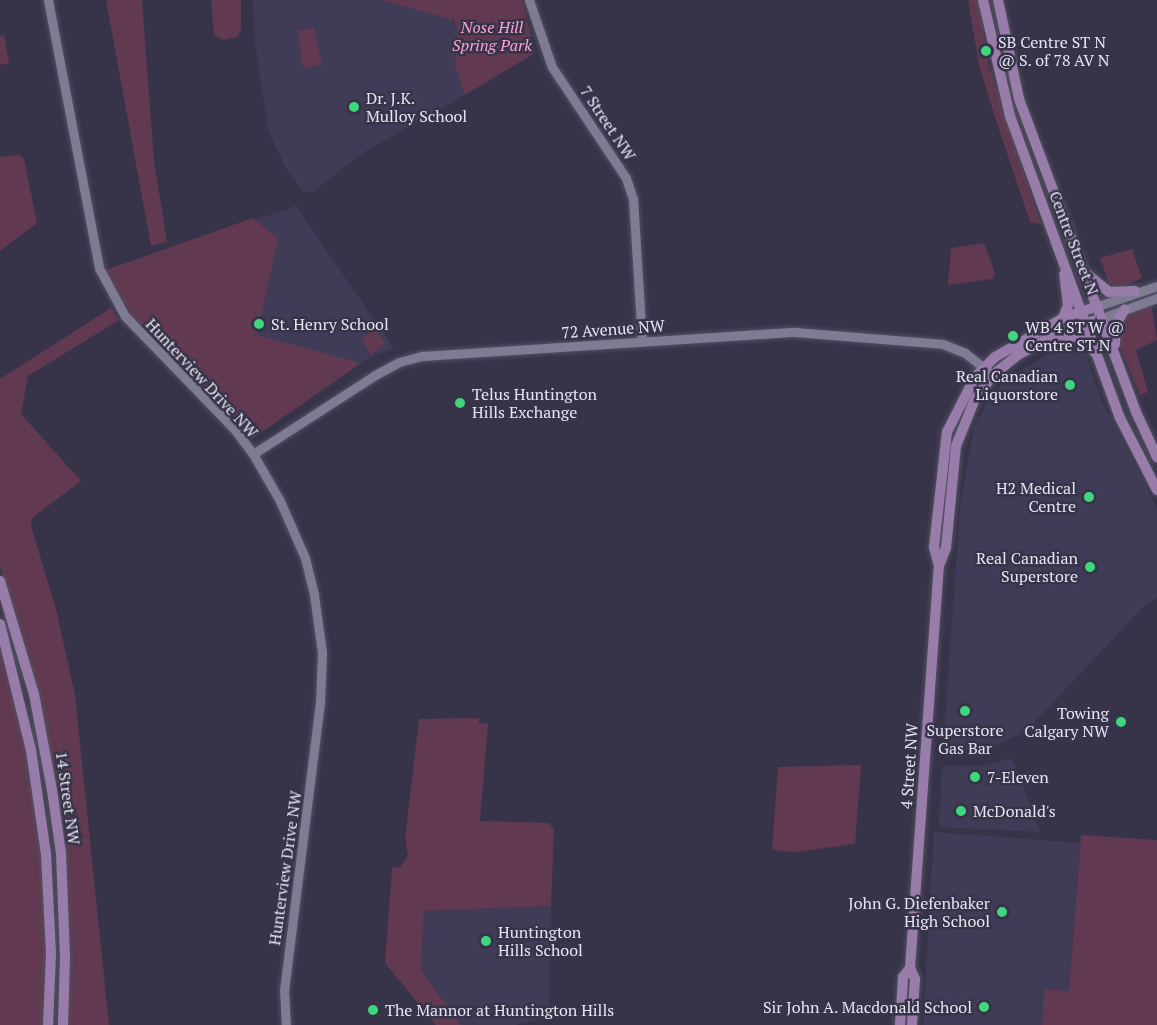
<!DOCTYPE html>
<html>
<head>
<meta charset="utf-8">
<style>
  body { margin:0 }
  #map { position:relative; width:1157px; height:1025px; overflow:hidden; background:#373449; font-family:"PT Serif",serif }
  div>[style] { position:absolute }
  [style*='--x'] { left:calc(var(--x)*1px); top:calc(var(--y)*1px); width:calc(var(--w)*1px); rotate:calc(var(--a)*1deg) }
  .built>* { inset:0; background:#403c57 }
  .green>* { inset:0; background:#613950 }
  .roads { filter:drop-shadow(0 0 2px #525061) drop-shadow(0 0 2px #525061) }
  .minor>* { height:9px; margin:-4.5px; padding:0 4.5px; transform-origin:4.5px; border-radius:4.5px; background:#7e7b93 }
  .major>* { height:10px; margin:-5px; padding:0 5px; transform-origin:5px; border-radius:5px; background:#987ca9 }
  .dots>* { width:16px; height:16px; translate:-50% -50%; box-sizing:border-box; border:3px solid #373449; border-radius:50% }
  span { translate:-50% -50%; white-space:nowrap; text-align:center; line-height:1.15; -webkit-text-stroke:5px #373449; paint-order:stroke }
  .park-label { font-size:16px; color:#f9a4d3; font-style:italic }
  .poi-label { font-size:16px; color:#e6e4f2 }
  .left { translate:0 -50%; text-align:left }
  .right { translate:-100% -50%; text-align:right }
  .street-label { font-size:16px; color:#e6e4f2 }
</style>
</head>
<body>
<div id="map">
  <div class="built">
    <div style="clip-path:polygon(253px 0,381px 0,450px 17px,457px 30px,455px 66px,465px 95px,364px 152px,313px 192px,304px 192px,288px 172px,268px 131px,255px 42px)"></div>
    <div style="clip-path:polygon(296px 206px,394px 349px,369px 358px,252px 439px,204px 385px,132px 316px,106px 270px)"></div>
    <div style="clip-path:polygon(1063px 345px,1077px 347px,1086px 356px,1102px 402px,1157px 509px,1157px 597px,1141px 609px,1027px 730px,986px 750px,943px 749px,960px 508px,974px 427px,991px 396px,1008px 379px)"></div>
    <div style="clip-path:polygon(1008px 759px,1013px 760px,1040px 832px,939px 827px,942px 766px,984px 766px)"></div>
    <div style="clip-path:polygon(934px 832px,1080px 843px,1069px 991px,1044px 990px,1042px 1025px,923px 1025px)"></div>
    <div style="clip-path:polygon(551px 906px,549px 1017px,515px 1025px,461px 1025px,421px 970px,424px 911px)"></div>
  </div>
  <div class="green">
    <div style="clip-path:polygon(106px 0,142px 0,154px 161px,167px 242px,151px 246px)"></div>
    <div style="clip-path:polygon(211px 0,241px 0,241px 30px,237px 37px,223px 40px,214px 35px)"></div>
    <div style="clip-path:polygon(381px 0,522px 0,535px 53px,465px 95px,455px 66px,457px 30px,454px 20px)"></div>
    <div style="clip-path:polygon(968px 0,979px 0,988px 63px,1041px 224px,1030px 222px,994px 114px,979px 65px)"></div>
    <div style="clip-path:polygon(314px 28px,322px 65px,306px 68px,302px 64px,298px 31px)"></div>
    <div style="clip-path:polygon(4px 35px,9px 63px,0 65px,0 36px)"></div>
    <div style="clip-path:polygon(19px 155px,24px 159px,37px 223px,0 251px,0 157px)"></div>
    <div style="clip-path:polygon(253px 218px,278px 239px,257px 335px,361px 363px,252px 439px,204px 385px,132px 316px,106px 270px)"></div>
    <div style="clip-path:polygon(984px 243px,995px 273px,992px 279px,948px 285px,951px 248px)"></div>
    <div style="clip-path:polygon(1132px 249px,1142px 278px,1123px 286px,1109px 284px,1100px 258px)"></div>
    <div style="clip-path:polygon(1151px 302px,1157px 340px,1136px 350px,1148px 392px,1140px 395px,1118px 342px,1118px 328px,1128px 312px)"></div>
    <div style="clip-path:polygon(111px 308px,119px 320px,28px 376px,21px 414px,81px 481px,32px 518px,31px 526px,56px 609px,75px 695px,109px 1025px,67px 1025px,66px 850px,57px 790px,39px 693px,0 566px,0 379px)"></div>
    <div style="clip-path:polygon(370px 319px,385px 343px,371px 355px,362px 339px,368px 333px,364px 322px)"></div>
    <div style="clip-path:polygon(0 644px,26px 751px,41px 853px,46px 954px,43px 1025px,0 1025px)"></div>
    <div style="clip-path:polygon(479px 718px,479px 723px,488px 724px,480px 821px,549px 823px,554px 829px,551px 906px,424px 911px,421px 970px,461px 1025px,436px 1025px,385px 963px,392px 868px,400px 867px,408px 855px,405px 839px,419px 719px)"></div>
    <div style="clip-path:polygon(861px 765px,855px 844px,795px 852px,772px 850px,778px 767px)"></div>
    <div style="clip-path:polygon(1081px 835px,1157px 840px,1157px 1025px,1042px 1025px,1044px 989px,1069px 991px)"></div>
  </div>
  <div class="roads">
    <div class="minor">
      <div style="--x:48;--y:0;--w:273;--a:79.2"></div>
      <div style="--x:99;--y:268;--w:55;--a:61.6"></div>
      <div style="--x:125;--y:316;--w:158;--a:46"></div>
      <div style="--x:235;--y:430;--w:30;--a:53"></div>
      <div style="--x:253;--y:454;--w:54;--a:60.1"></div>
      <div style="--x:280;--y:501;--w:62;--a:66.3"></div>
      <div style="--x:305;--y:558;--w:38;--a:76"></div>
      <div style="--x:314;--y:595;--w:59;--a:82.1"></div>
      <div style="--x:322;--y:653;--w:49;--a:92.3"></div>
      <div style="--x:320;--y:702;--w:289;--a:97.1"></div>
      <div style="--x:284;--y:989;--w:36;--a:87"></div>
      <div style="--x:529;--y:0;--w:71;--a:71.1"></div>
      <div style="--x:552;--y:67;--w:133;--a:56.3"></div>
      <div style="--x:626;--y:178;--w:22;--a:72"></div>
      <div style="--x:633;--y:199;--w:143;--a:86.4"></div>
      <div style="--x:1098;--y:306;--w:62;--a:-18.7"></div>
      <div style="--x:1102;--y:318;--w:59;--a:-20"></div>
      <div style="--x:253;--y:454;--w:145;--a:-32.9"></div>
      <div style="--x:375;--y:375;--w:27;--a:-28"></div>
      <div style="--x:399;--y:362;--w:24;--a:-15"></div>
      <div style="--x:422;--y:356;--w:374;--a:-3.7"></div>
      <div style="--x:795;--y:332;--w:148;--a:4.6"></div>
      <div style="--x:943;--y:344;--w:24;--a:22"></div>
      <div style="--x:965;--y:353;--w:29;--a:38"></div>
    </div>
    <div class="major">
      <div style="--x:983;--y:0;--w:119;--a:76.9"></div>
      <div style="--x:1010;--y:116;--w:321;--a:70"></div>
      <div style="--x:1120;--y:418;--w:81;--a:62.8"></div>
      <div style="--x:998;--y:0;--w:101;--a:78"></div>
      <div style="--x:1019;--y:99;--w:334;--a:69.5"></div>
      <div style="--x:1136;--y:412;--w:50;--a:65"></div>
      <div style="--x:1088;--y:275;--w:27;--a:39"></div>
      <div style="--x:1109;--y:292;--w:26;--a:-2"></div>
      <div style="--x:1063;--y:318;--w:14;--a:-69"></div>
      <div style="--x:1068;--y:305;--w:31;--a:-97"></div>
      <div style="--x:1058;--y:336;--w:20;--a:3"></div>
      <div style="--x:1078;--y:337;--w:24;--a:42"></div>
      <div style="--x:1115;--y:344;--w:20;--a:-87"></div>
      <div style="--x:1116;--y:324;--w:17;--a:-59"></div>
      <div style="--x:939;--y:566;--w:19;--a:-69"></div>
      <div style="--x:946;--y:548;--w:102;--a:-84.4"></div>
      <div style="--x:956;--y:446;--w:51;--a:-68"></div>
      <div style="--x:975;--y:399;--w:30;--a:-53"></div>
      <div style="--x:993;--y:375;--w:32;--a:-39"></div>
      <div style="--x:1018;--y:355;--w:39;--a:-29"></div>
      <div style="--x:1052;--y:336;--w:44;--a:-20.1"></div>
      <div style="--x:0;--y:581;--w:118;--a:73.3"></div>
      <div style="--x:34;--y:694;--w:98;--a:79.4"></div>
      <div style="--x:52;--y:790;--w:64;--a:81.9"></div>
      <div style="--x:61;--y:853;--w:104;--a:87.8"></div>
      <div style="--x:65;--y:957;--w:68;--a:91.7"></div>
      <div style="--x:0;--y:624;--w:130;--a:76.2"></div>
      <div style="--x:31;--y:750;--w:105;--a:81.8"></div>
      <div style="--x:46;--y:854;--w:100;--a:87.1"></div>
      <div style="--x:51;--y:954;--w:71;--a:92.4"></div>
      <div style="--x:900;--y:1025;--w:48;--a:-86.4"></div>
      <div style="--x:903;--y:977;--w:11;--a:-52"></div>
      <div style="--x:912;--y:1025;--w:46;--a:-86.3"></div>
      <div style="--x:915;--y:979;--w:12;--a:-114"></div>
      <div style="--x:910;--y:968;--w:403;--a:-85.9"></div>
      <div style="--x:939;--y:566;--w:20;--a:-105"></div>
      <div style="--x:934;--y:547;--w:116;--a:-83.6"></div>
      <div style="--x:947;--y:432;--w:62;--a:-63"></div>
      <div style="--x:975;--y:377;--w:28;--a:-45"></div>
      <div style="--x:995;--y:357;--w:78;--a:-29.8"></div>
      <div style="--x:1063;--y:318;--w:37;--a:-19"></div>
    </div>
  </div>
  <div class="dots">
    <div style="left:986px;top:51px;background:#3fd77d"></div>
    <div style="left:354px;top:107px;background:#3fd77d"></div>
    <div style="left:259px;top:324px;background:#3fd77d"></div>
    <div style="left:1013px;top:336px;background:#3fd77d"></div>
    <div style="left:1070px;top:385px;background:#3fd77d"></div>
    <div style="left:460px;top:403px;background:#3fd77d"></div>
    <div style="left:1089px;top:497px;background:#3fd77d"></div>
    <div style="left:1090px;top:567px;background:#3fd77d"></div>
    <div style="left:965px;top:711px;background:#3fd77d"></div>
    <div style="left:1121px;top:722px;background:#3fd77d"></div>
    <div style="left:975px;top:777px;background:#3fd77d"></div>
    <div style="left:961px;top:811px;background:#3fd77d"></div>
    <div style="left:1002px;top:912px;background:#3fd77d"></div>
    <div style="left:486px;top:941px;background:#3fd77d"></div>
    <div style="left:984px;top:1007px;background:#3fd77d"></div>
    <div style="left:373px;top:1010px;background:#3fd77d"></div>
  </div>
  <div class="park-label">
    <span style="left:492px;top:36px">Nose Hill<br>Spring Park</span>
  </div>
  <div class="poi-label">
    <span class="left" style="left:998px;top:51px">SB Centre ST N<br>@ S. of 78 AV N</span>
    <span class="left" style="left:366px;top:107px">Dr. J.K.<br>Mulloy School</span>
    <span class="left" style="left:271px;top:324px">St. Henry School</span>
    <span class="left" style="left:1025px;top:336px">WB 4 ST W @<br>Centre ST N</span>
    <span class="right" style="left:1058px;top:385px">Real Canadian<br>Liquorstore</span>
    <span class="left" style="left:472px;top:403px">Telus Huntington<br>Hills Exchange</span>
    <span class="right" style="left:1076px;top:497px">H2 Medical<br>Centre</span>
    <span class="right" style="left:1078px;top:567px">Real Canadian<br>Superstore</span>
    <span class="right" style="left:1109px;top:722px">Towing<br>Calgary NW</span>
    <span style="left:965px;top:739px">Superstore<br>Gas Bar</span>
    <span class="left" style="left:987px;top:777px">7-Eleven</span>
    <span class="left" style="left:973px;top:811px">McDonald's</span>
    <span class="right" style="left:990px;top:912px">John G. Diefenbaker<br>High School</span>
    <span class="left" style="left:498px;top:941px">Huntington<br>Hills School</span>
    <span class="right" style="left:972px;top:1007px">Sir John A. Macdonald School</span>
    <span class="left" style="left:385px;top:1010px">The Mannor at Huntington Hills</span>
  </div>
  <div class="street-label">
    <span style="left:608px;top:123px;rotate:56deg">7 Street NW</span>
    <span style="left:1074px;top:243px;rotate:69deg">Centre Street N</span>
    <span style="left:613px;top:329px;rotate:-4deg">72 Avenue NW</span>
    <span style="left:202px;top:378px;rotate:47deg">Hunterview Drive NW</span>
    <span style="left:909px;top:766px;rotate:-86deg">4 Street NW</span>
    <span style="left:68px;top:798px;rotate:82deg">14 Street NW</span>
    <span style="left:285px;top:868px;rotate:-82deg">Hunterview Drive NW</span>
  </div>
</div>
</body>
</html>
